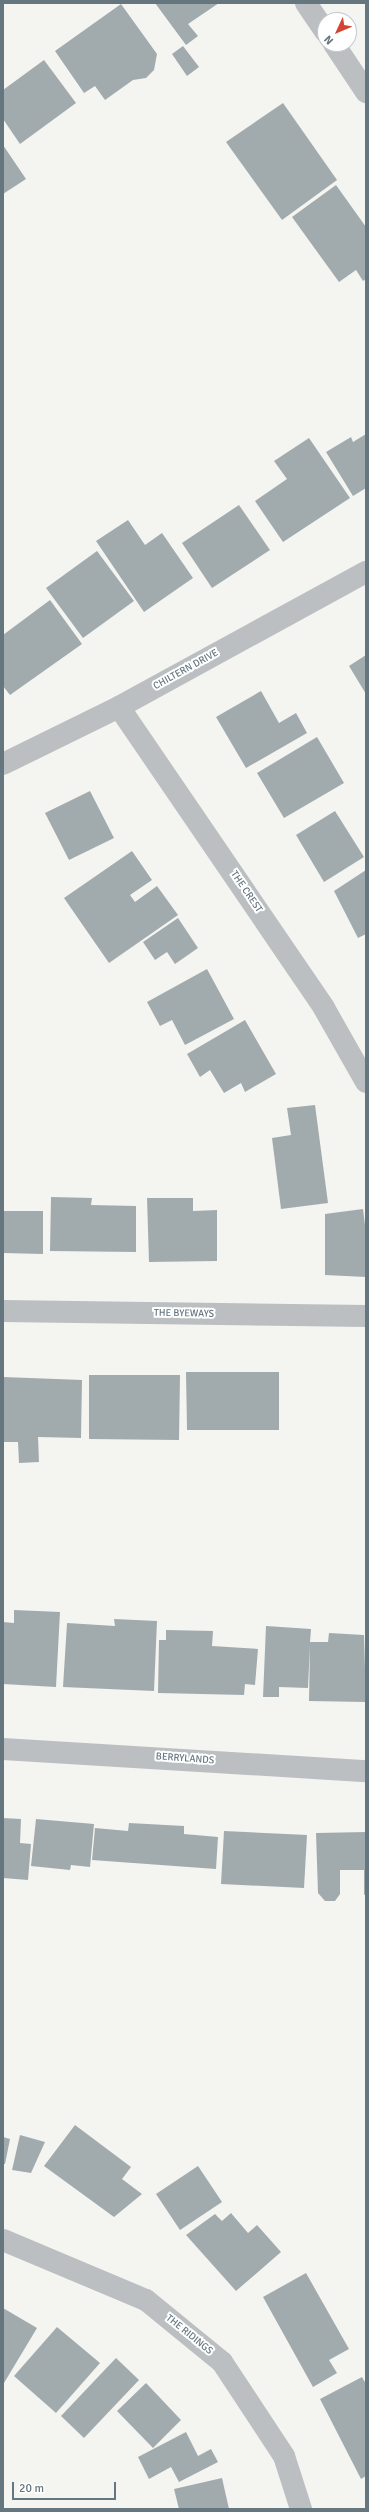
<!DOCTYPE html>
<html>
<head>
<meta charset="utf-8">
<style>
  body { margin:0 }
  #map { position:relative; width:369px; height:2512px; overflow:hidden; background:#f4f4f0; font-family:Signika,sans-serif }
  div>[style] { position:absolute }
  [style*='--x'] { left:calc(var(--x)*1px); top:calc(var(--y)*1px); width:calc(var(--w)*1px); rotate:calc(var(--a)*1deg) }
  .building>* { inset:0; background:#a1abae }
  .street>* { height:22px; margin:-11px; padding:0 11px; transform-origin:11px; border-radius:11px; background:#bbbfc2 }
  span { translate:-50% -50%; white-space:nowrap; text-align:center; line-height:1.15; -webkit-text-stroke:4px #fff; paint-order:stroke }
  .street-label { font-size:10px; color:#65767f }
  .frame { position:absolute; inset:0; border:4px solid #65767f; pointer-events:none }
  .north { position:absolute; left:317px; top:12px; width:40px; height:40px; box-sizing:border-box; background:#fff; border:1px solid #c1c8cc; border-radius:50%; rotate:226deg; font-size:11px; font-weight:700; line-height:16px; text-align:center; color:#65767f }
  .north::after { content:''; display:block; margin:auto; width:14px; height:18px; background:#d34531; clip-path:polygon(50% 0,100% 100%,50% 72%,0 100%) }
  .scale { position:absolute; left:12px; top:2482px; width:104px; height:18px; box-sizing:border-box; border:2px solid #65767f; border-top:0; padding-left:5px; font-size:12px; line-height:14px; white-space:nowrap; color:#65767f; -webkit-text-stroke:3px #fff; paint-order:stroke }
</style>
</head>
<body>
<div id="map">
  <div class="building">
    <div style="clip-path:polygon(155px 3px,219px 3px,188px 24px,198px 36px,186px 45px)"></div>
    <div style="clip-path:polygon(121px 4px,157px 54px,154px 70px,146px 78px,133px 80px,105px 100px,95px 86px,84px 93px,55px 51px)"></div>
    <div style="clip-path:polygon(183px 46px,199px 67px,187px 76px,172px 54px)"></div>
    <div style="clip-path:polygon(44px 60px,76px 103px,20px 144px,3px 119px,3px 90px)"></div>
    <div style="clip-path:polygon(283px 103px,337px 180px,282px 220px,226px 142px)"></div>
    <div style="clip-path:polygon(3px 145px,26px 179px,3px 194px)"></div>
    <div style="clip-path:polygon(336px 185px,366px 227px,366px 279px,363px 281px,356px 270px,339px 282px,292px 217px)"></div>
    <div style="clip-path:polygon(366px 434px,366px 488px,353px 496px,326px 452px,351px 437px,353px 442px)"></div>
    <div style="clip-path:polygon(309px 438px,350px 498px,283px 542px,255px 501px,287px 479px,274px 461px)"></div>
    <div style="clip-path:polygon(239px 505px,270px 550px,212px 588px,182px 543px)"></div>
    <div style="clip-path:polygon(128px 520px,145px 545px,162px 533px,193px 578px,144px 612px,96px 541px)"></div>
    <div style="clip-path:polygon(97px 551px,134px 601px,83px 638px,46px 588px)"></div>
    <div style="clip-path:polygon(50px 600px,82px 644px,10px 695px,3px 686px,3px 635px)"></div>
    <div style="clip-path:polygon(366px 655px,366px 694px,349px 666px)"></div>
    <div style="clip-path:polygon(261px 691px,279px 723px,296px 713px,307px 733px,246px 768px,216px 717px)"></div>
    <div style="clip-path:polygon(317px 737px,344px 783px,284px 818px,257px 773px)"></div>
    <div style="clip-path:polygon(90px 791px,114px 838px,69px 860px,45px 813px)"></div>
    <div style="clip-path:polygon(335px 811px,364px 857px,324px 882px,296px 835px)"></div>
    <div style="clip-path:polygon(132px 851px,152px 880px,130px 895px,135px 902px,157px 886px,178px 915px,109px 963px,64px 898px)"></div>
    <div style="clip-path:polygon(366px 870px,366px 934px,358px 938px,334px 891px)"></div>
    <div style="clip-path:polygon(178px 918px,198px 948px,175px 964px,167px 952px,155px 960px,143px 942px)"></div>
    <div style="clip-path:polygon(207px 969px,234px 1019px,185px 1045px,172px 1020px,160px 1026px,147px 1002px)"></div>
    <div style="clip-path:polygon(245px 1020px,276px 1074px,245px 1092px,241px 1083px,224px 1093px,210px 1070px,200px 1077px,187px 1054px)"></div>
    <div style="clip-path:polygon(315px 1105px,328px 1203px,281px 1209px,272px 1138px,291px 1135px,287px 1108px)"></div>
    <div style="clip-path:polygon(51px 1197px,92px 1198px,91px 1205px,136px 1206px,136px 1252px,50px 1251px)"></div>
    <div style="clip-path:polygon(147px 1198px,193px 1198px,193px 1211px,217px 1210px,217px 1261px,149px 1262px)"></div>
    <div style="clip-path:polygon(363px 1209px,366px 1233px,366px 1277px,325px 1275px,325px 1214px)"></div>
    <div style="clip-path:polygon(3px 1211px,43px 1211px,43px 1254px,3px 1253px)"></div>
    <div style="clip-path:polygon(186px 1372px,279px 1372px,279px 1430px,187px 1430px)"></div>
    <div style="clip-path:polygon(89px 1375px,180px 1375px,179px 1440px,89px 1439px)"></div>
    <div style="clip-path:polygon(3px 1377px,82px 1380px,81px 1438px,38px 1437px,39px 1462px,19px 1463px,18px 1442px,3px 1442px)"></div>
    <div style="clip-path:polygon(14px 1610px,60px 1612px,56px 1687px,3px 1684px,3px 1622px,14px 1623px)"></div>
    <div style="clip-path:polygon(114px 1619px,157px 1621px,154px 1691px,63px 1687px,67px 1623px,115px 1626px)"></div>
    <div style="clip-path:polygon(266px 1626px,311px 1629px,310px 1642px,328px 1642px,329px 1633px,364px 1635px,366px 1702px,309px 1701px,310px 1645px,308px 1688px,279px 1687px,279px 1697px,263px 1697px)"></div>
    <div style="clip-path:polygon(166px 1630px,213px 1631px,212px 1646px,258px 1649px,255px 1685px,245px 1684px,244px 1695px,158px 1693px,159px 1640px,166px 1640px)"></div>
    <div style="clip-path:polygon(3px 1818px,21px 1819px,20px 1843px,31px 1844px,28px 1880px,3px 1878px)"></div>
    <div style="clip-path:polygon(36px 1819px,94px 1824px,90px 1867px,71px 1865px,70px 1870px,31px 1866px)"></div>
    <div style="clip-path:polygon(129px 1823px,184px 1826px,184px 1834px,218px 1837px,216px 1869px,92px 1860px,95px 1828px,128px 1831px)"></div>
    <div style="clip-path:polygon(224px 1831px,307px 1835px,304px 1888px,221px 1884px)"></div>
    <div style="clip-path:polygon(366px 1832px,366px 1894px,364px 1895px,364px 1870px,340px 1870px,340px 1894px,335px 1901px,325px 1901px,318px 1893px,316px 1833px)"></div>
    <div style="clip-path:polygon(75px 2125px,131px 2167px,122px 2179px,142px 2194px,114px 2217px,44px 2166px)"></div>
    <div style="clip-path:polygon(20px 2135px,45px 2142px,31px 2173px,12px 2170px)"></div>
    <div style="clip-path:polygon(3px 2137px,10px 2139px,5px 2164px,3px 2164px)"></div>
    <div style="clip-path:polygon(198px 2166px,222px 2202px,180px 2230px,156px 2194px)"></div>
    <div style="clip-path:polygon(231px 2213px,248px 2233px,257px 2225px,281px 2252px,236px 2291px,186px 2235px,215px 2214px,222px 2221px)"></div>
    <div style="clip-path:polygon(306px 2273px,349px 2349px,329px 2360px,337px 2373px,313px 2387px,263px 2297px)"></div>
    <div style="clip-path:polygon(3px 2308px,37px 2328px,4px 2383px,3px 2382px)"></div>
    <div style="clip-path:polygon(57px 2327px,100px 2363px,56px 2413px,14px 2376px)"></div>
    <div style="clip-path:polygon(116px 2358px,139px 2380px,84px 2438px,61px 2416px)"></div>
    <div style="clip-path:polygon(362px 2377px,366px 2384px,366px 2476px,361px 2479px,320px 2399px)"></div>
    <div style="clip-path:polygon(146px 2383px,181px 2420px,153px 2448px,117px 2411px)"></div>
    <div style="clip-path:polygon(186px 2432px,198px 2456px,211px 2449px,218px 2462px,179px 2482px,171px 2467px,149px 2479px,138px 2457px)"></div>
    <div style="clip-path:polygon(222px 2478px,229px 2509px,179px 2509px,174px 2489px)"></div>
  </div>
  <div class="street">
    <div style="--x:306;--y:3;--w:34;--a:56"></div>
    <div style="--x:334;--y:44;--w:58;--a:56.3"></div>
    <div style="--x:119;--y:707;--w:364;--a:55.7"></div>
    <div style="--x:324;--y:1008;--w:85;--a:60.4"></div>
    <div style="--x:3;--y:764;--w:129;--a:-26.2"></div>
    <div style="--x:119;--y:707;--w:281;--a:-28.7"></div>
    <div style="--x:3;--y:1311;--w:363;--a:0.8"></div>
    <div style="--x:3;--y:1749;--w:364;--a:3.5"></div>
    <div style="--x:3;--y:2240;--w:155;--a:22.8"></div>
    <div style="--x:146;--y:2300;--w:98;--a:39.2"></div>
    <div style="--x:222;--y:2362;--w:113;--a:56.6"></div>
    <div style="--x:284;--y:2456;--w:56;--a:72.2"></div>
  </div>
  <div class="street-label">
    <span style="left:186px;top:670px;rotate:-29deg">CHILTERN DRIVE</span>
    <span style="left:246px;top:892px;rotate:56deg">THE CREST</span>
    <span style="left:184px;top:1314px;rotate:1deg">THE BYEWAYS</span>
    <span style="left:185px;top:1759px;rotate:4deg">BERRYLANDS</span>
    <span style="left:189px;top:2335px;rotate:39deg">THE RIDINGS</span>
  </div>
  <div class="frame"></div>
  <div class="north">N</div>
  <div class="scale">20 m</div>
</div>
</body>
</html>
